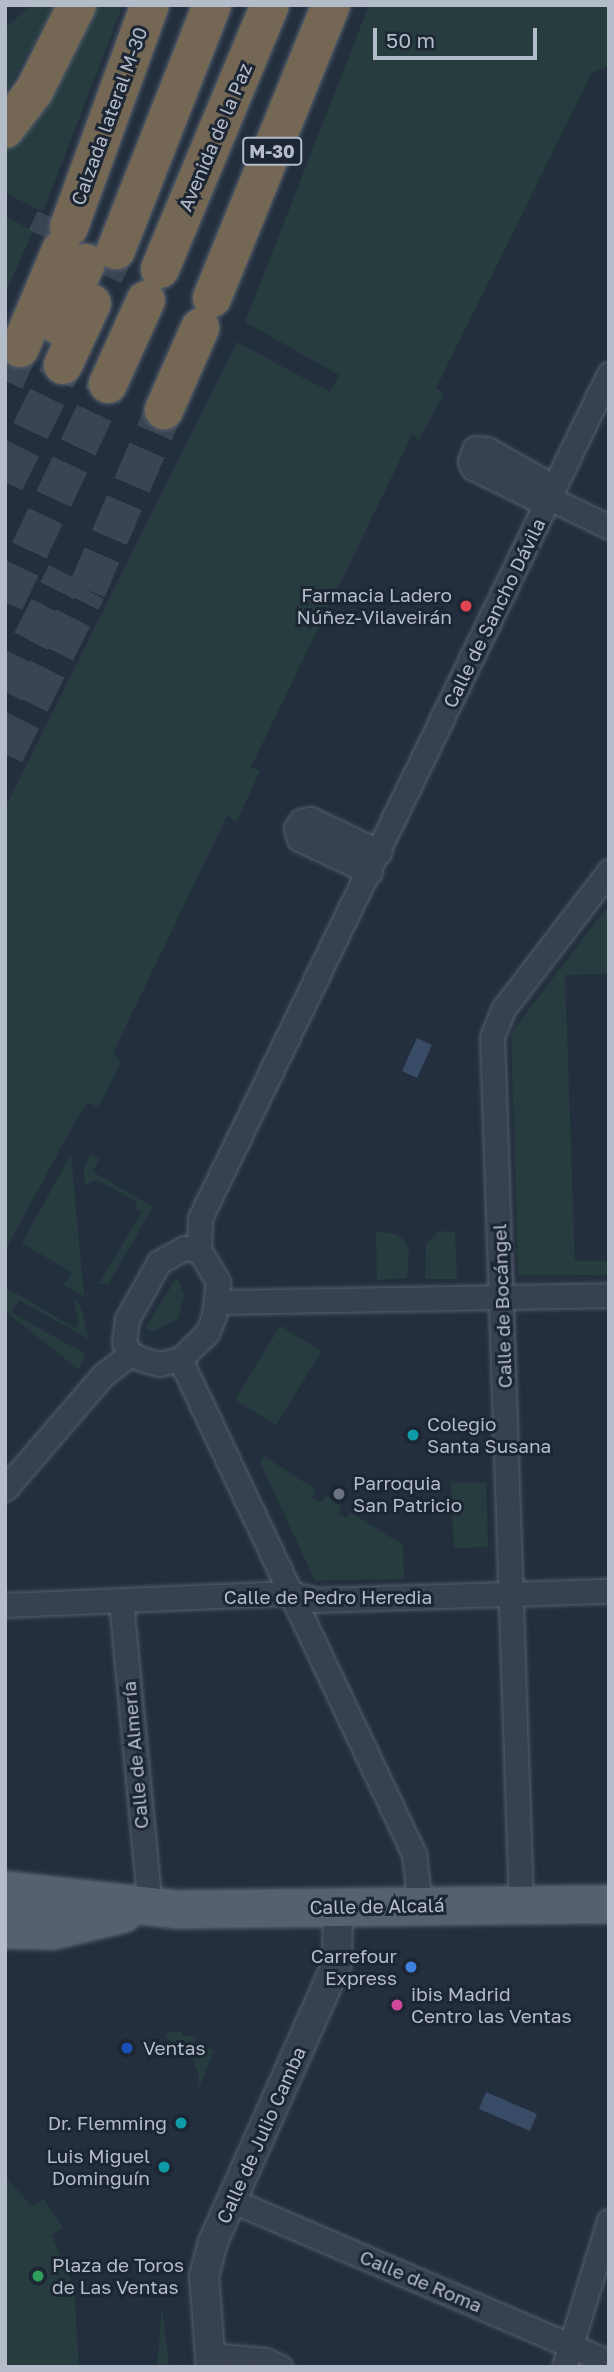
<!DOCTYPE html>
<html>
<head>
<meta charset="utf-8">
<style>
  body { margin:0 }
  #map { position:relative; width:614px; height:2372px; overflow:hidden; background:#242f3e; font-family:"Golos Text",sans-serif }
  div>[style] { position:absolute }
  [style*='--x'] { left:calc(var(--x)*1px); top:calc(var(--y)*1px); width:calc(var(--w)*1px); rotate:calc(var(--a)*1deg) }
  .green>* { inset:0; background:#263c3f }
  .water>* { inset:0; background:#394c67 }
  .motorway-tunnel>* { height:38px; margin-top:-19px; transform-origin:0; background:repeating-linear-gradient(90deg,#3a4453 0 38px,transparent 0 57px) }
  .roads { filter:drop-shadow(0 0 2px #565f6c) drop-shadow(0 0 2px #565f6c) }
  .minor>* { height:23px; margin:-11.5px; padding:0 11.5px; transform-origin:11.5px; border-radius:11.5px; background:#38414e }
  .tertiary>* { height:28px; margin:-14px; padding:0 14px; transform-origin:14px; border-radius:14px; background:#38414e }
  .primary>* { height:37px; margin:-18.5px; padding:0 18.5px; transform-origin:18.5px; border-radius:18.5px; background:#56606e }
  .motorway>* { height:38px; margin:-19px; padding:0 19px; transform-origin:19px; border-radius:19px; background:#746855 }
  .dots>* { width:19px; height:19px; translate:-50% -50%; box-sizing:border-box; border:4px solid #1d2633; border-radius:50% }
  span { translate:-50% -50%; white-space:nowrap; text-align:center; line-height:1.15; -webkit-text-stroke:6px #1d2633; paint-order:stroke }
  .shield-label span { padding:2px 5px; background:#1d2633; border:2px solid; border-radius:5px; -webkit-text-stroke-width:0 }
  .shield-label { font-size:18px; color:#b4bcc9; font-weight:700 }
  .street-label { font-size:19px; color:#b4bcc9 }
  .poi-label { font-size:19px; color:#b4bcc9 }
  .right { translate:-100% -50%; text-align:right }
  .left { translate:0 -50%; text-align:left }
  .frame { position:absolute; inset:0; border:7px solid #b4bcc9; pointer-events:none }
  .scale { position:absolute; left:373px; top:28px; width:164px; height:32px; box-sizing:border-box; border:4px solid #b4bcc9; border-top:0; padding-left:9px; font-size:21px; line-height:24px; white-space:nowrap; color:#b4bcc9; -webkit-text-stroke:5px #1d2633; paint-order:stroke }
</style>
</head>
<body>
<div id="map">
  <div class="green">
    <div style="clip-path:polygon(31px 5px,55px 5px,5px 94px,5px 28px)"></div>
    <div style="clip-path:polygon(94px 5px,123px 5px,43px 212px,5px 193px,5px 146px)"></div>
    <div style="clip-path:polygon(369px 5px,609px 5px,609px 66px,592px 73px,436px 388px,444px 394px,418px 441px,413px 433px,251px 767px,260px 771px,237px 821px,227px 816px,113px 1053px,121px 1062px,103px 1099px,98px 1107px,88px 1103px,76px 1120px,6px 1249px,5px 808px,237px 342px,330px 392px,339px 375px,245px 322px)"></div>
    <div style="clip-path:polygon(5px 216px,33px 231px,5px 294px)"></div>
    <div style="clip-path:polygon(609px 904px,609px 974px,565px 975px,575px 1261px,609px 1261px,609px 1275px,518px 1275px,511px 1033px)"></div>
    <div style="clip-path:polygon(71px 1154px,84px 1296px,63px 1285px,72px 1273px,22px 1243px)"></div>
    <div style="clip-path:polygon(91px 1155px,99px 1159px,93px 1172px,153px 1207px,108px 1284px,99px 1284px,142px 1212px,135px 1208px,137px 1202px,97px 1180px,85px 1185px,84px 1168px)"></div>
    <div style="clip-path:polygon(376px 1231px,396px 1234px,404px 1240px,409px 1248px,407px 1278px,377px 1280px)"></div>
    <div style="clip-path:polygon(439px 1231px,455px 1232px,457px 1279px,425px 1279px,426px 1244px)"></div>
    <div style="clip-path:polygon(177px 1277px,184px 1295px,178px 1319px,152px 1332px,145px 1328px)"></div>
    <div style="clip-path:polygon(5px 1287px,75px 1328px,79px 1322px,73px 1299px,80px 1304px,89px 1339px,19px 1300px,11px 1312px,85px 1354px,79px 1370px,5px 1311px)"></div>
    <div style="clip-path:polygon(280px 1326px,322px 1351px,276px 1425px,235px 1400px)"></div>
    <div style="clip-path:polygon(264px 1456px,316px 1490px,312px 1497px,321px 1502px,326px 1496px,342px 1506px,338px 1513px,347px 1518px,350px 1512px,403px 1545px,404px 1579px,315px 1581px,260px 1462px)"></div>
    <div style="clip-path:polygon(486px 1482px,488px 1547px,454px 1548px,451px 1483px)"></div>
    <div style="clip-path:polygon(182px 2031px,182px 2036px,195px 2037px,195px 2045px,214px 2050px,198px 2090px,199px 2077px,192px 2056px,185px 2047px,165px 2038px,167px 2033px)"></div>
    <div style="clip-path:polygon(5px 2177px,33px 2207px,44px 2199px,63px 2228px,52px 2235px,74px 2290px,79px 2367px,5px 2367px)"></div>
    <div style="clip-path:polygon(162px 2306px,169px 2367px,157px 2367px)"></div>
  </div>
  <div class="water">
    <div style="clip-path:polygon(417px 1038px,432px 1045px,417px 1078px,402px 1071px)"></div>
    <div style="clip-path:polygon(486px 2092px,537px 2114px,530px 2131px,479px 2109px)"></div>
  </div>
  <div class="motorway-tunnel">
    <div style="--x:46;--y:238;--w:21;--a:-65"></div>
    <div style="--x:104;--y:275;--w:28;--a:-64"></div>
    <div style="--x:5;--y:381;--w:36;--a:-66"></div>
    <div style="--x:5;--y:482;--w:131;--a:-63.6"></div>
    <div style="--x:5;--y:602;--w:241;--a:-64.7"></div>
    <div style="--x:5;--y:692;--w:133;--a:-62.7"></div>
    <div style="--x:5;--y:754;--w:183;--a:-63.4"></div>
    <div style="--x:87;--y:590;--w:196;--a:-66.8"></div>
  </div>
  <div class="roads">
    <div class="minor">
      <div style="--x:554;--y:487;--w:77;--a:-150.4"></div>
      <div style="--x:487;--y:449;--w:12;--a:-175"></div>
      <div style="--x:475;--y:448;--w:14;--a:111"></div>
      <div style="--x:470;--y:461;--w:8;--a:67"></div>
      <div style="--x:473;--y:468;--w:68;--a:26.2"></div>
      <div style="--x:534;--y:498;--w:15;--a:0"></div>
      <div style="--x:549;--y:498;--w:67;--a:25.8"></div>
      <div style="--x:370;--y:872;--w:78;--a:-155.1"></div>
      <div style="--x:299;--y:839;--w:11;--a:-105"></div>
      <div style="--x:296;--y:828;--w:9;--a:-54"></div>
      <div style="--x:301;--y:821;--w:9;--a:-13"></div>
      <div style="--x:310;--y:819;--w:77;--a:25.2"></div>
      <div style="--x:184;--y:1248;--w:15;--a:8"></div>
      <div style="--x:199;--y:1250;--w:37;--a:59"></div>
      <div style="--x:218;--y:1282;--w:34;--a:97"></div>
      <div style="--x:214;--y:1316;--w:18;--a:112"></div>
      <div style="--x:207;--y:1333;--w:37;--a:136"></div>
      <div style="--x:180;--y:1359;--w:21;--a:166"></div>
      <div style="--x:160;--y:1364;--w:16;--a:-166"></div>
      <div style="--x:144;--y:1360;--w:14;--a:-155"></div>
      <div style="--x:131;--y:1354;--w:13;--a:-122"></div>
      <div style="--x:124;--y:1343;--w:24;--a:-83"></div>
      <div style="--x:127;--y:1319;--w:65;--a:-60.7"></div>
      <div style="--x:159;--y:1262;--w:29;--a:-29"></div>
      <div style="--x:199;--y:1250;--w:32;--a:-88"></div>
      <div style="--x:200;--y:1218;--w:938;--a:-64.15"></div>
      <div style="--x:218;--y:1302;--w:391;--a:-1"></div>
      <div style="--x:180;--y:1359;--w:548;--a:64.7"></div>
      <div style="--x:414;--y:1854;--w:52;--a:83.4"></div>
      <div style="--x:5;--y:1489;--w:150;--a:-49.3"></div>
      <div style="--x:103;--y:1375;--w:35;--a:-37"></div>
      <div style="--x:121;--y:1601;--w:308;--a:84.6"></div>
      <div style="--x:5;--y:1605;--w:284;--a:-2.4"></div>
      <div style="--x:289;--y:1593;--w:29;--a:14"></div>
      <div style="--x:317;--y:1600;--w:292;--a:-1.8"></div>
      <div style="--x:521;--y:1905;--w:868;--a:-91.91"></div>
      <div style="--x:492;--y:1037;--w:31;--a:-68"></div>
      <div style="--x:504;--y:1008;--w:173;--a:-52.5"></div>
      <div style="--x:233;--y:2201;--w:409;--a:23.2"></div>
      <div style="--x:210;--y:2355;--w:55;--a:5.2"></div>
      <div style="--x:265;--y:2360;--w:17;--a:24"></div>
      <div style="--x:564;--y:2367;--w:153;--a:-72.9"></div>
    </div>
    <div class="tertiary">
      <div style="--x:211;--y:2367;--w:91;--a:-94.4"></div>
      <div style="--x:204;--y:2276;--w:35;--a:-75"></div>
      <div style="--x:213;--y:2242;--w:305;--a:-66"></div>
      <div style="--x:337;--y:1963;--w:56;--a:-89"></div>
    </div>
    <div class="primary">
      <div style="--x:5;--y:1890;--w:172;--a:6.3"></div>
      <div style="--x:176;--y:1909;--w:433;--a:-0.7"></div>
      <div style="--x:5;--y:1929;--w:47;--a:1.2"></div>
      <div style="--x:52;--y:1930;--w:73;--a:-13.5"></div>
    </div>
    <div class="motorway">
      <div style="--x:5;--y:129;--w:48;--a:-52.7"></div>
      <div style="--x:34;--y:91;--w:96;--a:-63.4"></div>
      <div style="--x:69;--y:227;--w:236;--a:-70"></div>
      <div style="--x:116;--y:250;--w:263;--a:-68.6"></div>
      <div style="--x:160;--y:269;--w:286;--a:-67.4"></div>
      <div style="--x:212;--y:298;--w:316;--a:-67.9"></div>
      <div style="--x:58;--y:325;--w:68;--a:-65.7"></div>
      <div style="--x:20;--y:348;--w:106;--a:-67.3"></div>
      <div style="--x:63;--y:365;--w:68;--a:-64.9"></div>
      <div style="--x:108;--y:384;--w:92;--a:-65.7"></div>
      <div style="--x:164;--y:410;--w:90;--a:-66.3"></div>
    </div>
  </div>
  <div class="dots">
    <div style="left:466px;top:606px;background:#e0444e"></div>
    <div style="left:413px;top:1435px;background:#0f9aa8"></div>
    <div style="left:339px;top:1494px;background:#6b7280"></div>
    <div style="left:411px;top:1967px;background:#3f7fe0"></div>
    <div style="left:397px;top:2005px;background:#d1479c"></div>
    <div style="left:127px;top:2048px;background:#1a4fb4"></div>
    <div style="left:181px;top:2123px;background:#0f9aa8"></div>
    <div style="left:164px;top:2167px;background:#0f9aa8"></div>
    <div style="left:38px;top:2276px;background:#2e9e5b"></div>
  </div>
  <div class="shield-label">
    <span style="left:272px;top:151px">M-30</span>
  </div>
  <div class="street-label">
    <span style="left:109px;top:116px;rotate:-70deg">Calzada lateral M-30</span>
    <span style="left:215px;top:137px;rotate:-67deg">Avenida de la Paz</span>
    <span style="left:494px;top:613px;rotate:-64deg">Calle de Sancho Dávila</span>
    <span style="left:502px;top:1306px;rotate:-92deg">Calle de Bocángel</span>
    <span style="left:328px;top:1597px">Calle de Pedro Heredia</span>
    <span style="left:135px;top:1755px;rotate:-95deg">Calle de Almería</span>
    <span style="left:377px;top:1906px;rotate:-1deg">Calle de Alcalá</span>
    <span style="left:261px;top:2135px;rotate:-66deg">Calle de Julio Camba</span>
    <span style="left:421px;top:2281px;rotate:23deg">Calle de Roma</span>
  </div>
  <div class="poi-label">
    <span class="right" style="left:452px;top:606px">Farmacia Ladero<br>Núñez-Vilaveirán</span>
    <span class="left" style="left:427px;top:1435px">Colegio<br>Santa Susana</span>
    <span class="left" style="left:353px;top:1494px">Parroquia<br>San Patricio</span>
    <span class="right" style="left:397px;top:1967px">Carrefour<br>Express</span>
    <span class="left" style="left:411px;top:2005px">ibis Madrid<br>Centro las Ventas</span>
    <span class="left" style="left:143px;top:2048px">Ventas</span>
    <span class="right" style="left:167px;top:2123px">Dr. Flemming</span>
    <span class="right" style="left:150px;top:2167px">Luis Miguel<br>Dominguín</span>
    <span class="left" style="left:52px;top:2276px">Plaza de Toros<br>de Las Ventas</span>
  </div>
  <div class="frame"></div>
  <div class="scale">50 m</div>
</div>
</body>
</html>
